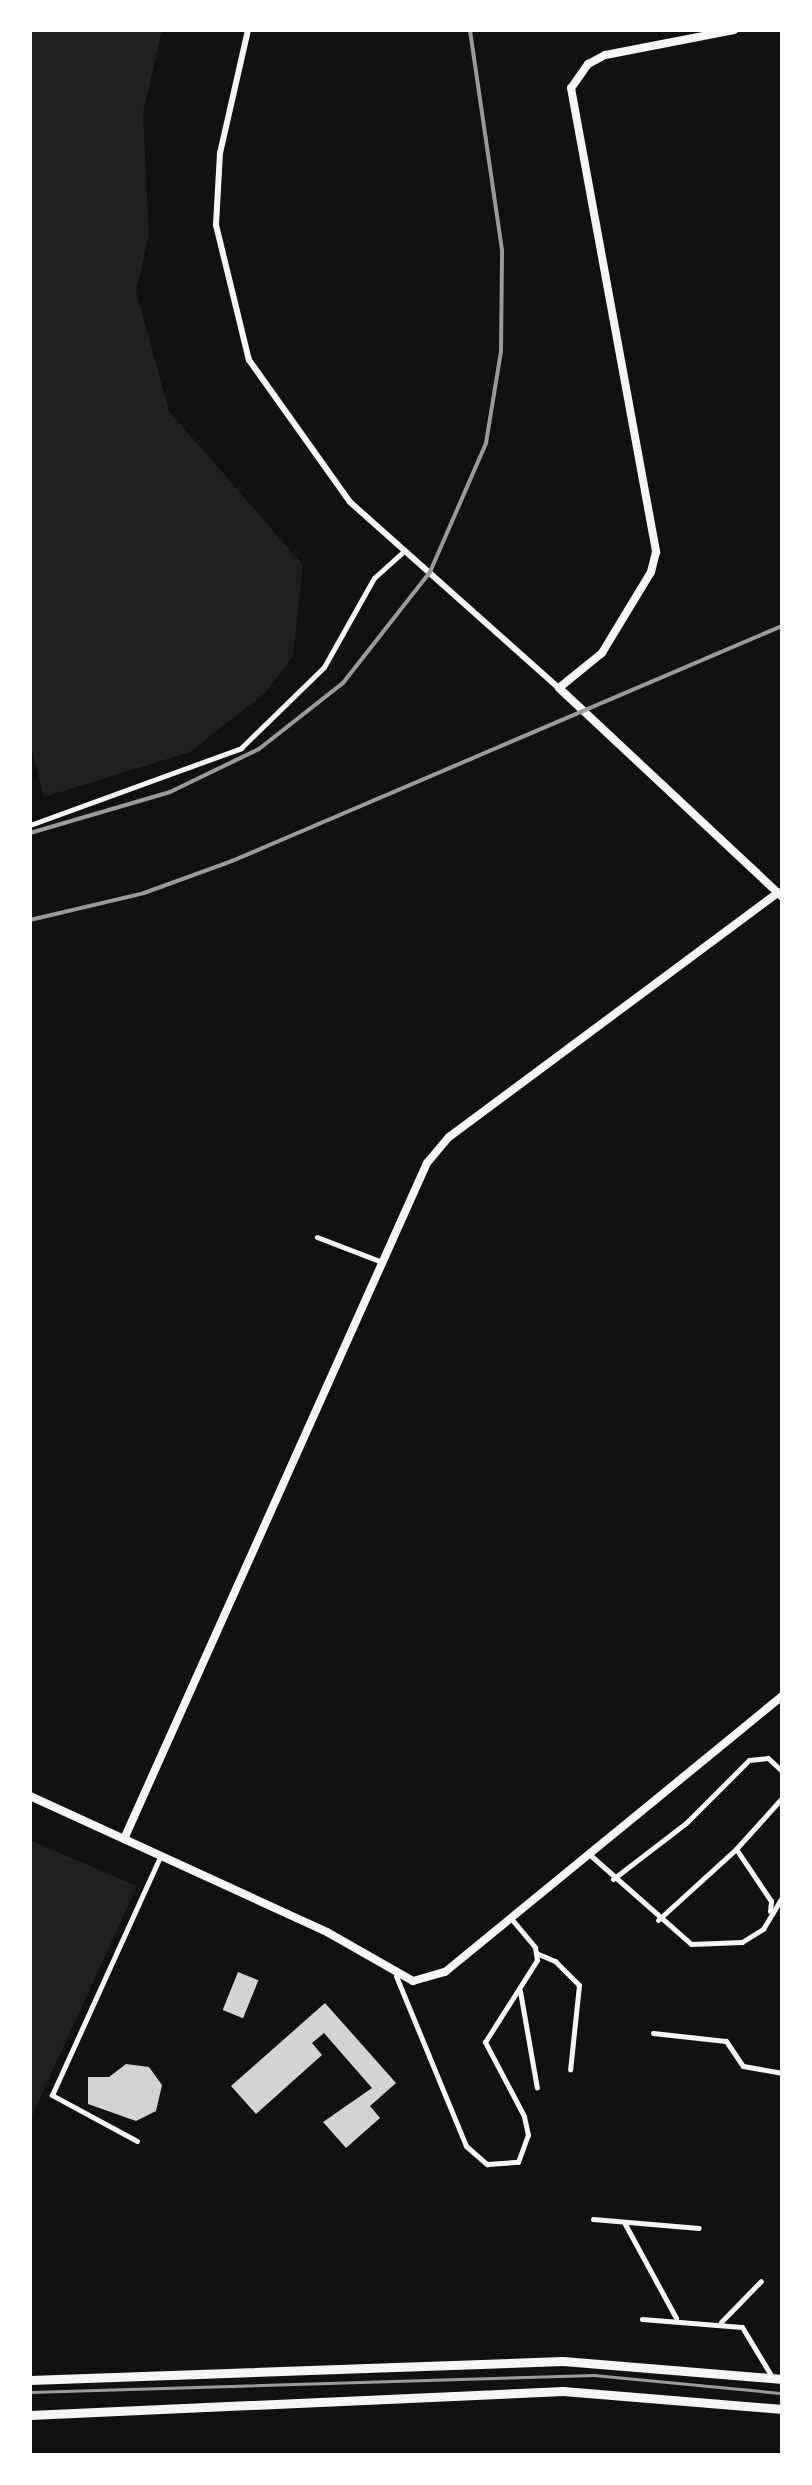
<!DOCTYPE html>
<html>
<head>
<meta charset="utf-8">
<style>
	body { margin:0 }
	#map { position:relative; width:812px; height:2485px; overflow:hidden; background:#111; font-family:Lato,sans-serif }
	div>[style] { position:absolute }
	.green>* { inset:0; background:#202020 }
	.building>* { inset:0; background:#d3d3d3; transform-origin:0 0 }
	.minor>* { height:5px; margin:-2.5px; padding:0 2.5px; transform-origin:2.5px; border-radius:2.5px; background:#f5f5f5 }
	.tertiary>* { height:6px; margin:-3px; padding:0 3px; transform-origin:3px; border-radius:3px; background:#f5f5f5 }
	.secondary>* { height:8px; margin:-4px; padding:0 4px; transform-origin:4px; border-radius:4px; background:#f5f5f5 }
	.primary>* { height:9px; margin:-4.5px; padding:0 4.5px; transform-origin:4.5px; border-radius:4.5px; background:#f5f5f5 }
	.tram>* { height:2.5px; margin:-1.25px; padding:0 1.25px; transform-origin:1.25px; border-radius:1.25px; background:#9a9a9a }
	.rail>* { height:4px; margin:-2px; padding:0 2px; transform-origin:2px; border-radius:2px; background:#9a9a9a }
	span { translate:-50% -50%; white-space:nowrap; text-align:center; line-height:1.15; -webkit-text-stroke:8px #fff; paint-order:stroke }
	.frame { position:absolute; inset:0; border:32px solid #fff; pointer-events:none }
</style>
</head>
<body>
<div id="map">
	<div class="green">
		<div style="clip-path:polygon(30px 30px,162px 30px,143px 113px,149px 235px,136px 291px,169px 411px,303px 565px,293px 656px,265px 693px,190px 752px,44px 797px,30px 743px)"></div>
		<div style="clip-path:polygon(30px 1840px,137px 1886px,30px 2120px)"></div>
	</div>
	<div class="building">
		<div style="left:238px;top:1972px;width:22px;height:41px;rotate:22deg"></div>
		<div style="clip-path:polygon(325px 2003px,396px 2083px,370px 2106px,380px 2118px,346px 2148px,323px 2122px,372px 2088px,324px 2033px,312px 2043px,322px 2055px,256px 2114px,231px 2086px)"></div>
		<div style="clip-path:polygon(126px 2064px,149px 2067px,162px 2085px,156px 2111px,136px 2121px,88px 2104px,88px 2077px,109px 2077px)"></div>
	</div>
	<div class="minor">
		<div style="left:30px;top:825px;width:225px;rotate:-20deg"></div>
		<div style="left:241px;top:748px;width:116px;rotate:-44.3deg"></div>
		<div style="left:324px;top:667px;width:102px;rotate:-60.7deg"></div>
		<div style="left:374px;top:578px;width:39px;rotate:-42deg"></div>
		<div style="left:317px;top:1237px;width:70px;rotate:21deg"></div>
		<div style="left:589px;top:1854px;width:136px;rotate:41.4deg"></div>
		<div style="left:691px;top:1944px;width:51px;rotate:-2.2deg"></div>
		<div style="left:742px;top:1942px;width:25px;rotate:-32deg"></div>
		<div style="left:763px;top:1929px;width:37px;rotate:-59deg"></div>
		<div style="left:613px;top:1879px;width:92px;rotate:-37.5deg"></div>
		<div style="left:686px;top:1823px;width:89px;rotate:-45deg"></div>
		<div style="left:749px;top:1760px;width:19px;rotate:-6deg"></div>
		<div style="left:768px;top:1758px;width:19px;rotate:43deg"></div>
		<div style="left:770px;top:1911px;width:10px;rotate:-84deg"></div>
		<div style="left:771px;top:1901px;width:63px;rotate:-123.9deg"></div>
		<div style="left:736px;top:1849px;width:69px;rotate:-48deg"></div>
		<div style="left:658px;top:1920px;width:105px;rotate:-42.3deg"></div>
		<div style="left:536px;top:1953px;width:21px;rotate:23deg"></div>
		<div style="left:555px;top:1961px;width:34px;rotate:45deg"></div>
		<div style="left:579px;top:1985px;width:85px;rotate:96deg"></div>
		<div style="left:396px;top:1976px;width:184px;rotate:67.6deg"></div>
		<div style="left:466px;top:2146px;width:28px;rotate:41deg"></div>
		<div style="left:487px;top:2164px;width:31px;rotate:-4deg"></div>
		<div style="left:518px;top:2162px;width:29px;rotate:-70deg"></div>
		<div style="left:528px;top:2135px;width:19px;rotate:-102deg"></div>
		<div style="left:524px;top:2116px;width:84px;rotate:-117.8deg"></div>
		<div style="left:485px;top:2042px;width:97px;rotate:-57.6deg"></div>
		<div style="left:537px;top:1960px;width:13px;rotate:-99deg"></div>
		<div style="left:535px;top:1947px;width:38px;rotate:-130deg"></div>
		<div style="left:520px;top:1991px;width:98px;rotate:80.1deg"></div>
		<div style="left:653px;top:2033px;width:73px;rotate:6.3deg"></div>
		<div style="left:726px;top:2041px;width:30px;rotate:56deg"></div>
		<div style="left:743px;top:2066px;width:40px;rotate:10deg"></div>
		<div style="left:137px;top:2141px;width:97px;rotate:-151.6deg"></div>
		<div style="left:52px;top:2095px;width:264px;rotate:-65.6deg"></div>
		<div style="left:593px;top:2219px;width:106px;rotate:4.9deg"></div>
		<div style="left:625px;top:2224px;width:107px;rotate:61.5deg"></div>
		<div style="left:642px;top:2319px;width:100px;rotate:4.6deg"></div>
		<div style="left:742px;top:2327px;width:56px;rotate:58.9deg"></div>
		<div style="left:721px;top:2322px;width:57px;rotate:-45.7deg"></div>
	</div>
	<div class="tertiary">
		<div style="left:248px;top:30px;width:126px;rotate:102.8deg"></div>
		<div style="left:220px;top:153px;width:72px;rotate:93.2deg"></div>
		<div style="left:216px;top:225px;width:139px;rotate:76.3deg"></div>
		<div style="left:249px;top:360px;width:174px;rotate:54.6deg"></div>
		<div style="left:350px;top:502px;width:280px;rotate:41.7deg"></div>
	</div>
	<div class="secondary">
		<div style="left:734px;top:30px;width:131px;rotate:169deg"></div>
		<div style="left:605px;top:55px;width:19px;rotate:152deg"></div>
		<div style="left:588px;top:64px;width:29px;rotate:125deg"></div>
		<div style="left:571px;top:88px;width:472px;rotate:79.6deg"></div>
		<div style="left:656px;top:552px;width:21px;rotate:104deg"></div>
		<div style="left:651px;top:572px;width:95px;rotate:121.2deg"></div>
		<div style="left:602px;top:653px;width:55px;rotate:140.9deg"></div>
		<div style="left:559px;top:688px;width:306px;rotate:43.1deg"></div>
		<div style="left:30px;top:1796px;width:327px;rotate:24.6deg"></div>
		<div style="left:327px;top:1932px;width:99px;rotate:29.7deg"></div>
		<div style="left:413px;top:1981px;width:33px;rotate:-16deg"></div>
		<div style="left:445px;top:1972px;width:436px;rotate:-39.3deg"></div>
		<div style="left:124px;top:1839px;width:741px;rotate:-65.86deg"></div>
		<div style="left:427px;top:1163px;width:34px;rotate:-50deg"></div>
		<div style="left:449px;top:1137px;width:410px;rotate:-36.6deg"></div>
	</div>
	<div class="primary">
		<div style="left:30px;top:2380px;width:533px;rotate:-2.04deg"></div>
		<div style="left:563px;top:2361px;width:220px;rotate:4.7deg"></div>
		<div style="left:30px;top:2415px;width:534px;rotate:-2.58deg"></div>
		<div style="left:563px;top:2391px;width:220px;rotate:4.7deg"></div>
	</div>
	<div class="tram">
		<div style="left:30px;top:2392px;width:564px;rotate:-1.73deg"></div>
		<div style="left:594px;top:2375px;width:189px;rotate:5.5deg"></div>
	</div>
	<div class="rail">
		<div style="left:30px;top:833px;width:146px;rotate:-16.3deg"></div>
		<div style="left:170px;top:792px;width:99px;rotate:-25.8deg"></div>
		<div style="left:259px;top:749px;width:107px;rotate:-38.2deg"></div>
		<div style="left:343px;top:683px;width:141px;rotate:-51.9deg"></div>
		<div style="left:430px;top:572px;width:141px;rotate:-66.5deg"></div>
		<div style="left:486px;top:443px;width:93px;rotate:-80.7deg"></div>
		<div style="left:501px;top:351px;width:101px;rotate:-89.4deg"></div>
		<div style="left:502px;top:250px;width:222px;rotate:-98.3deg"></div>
		<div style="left:30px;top:920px;width:117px;rotate:-13.3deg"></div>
		<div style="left:144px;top:893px;width:94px;rotate:-20deg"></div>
		<div style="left:232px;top:861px;width:598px;rotate:-23.14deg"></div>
	</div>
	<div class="frame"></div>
</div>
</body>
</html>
